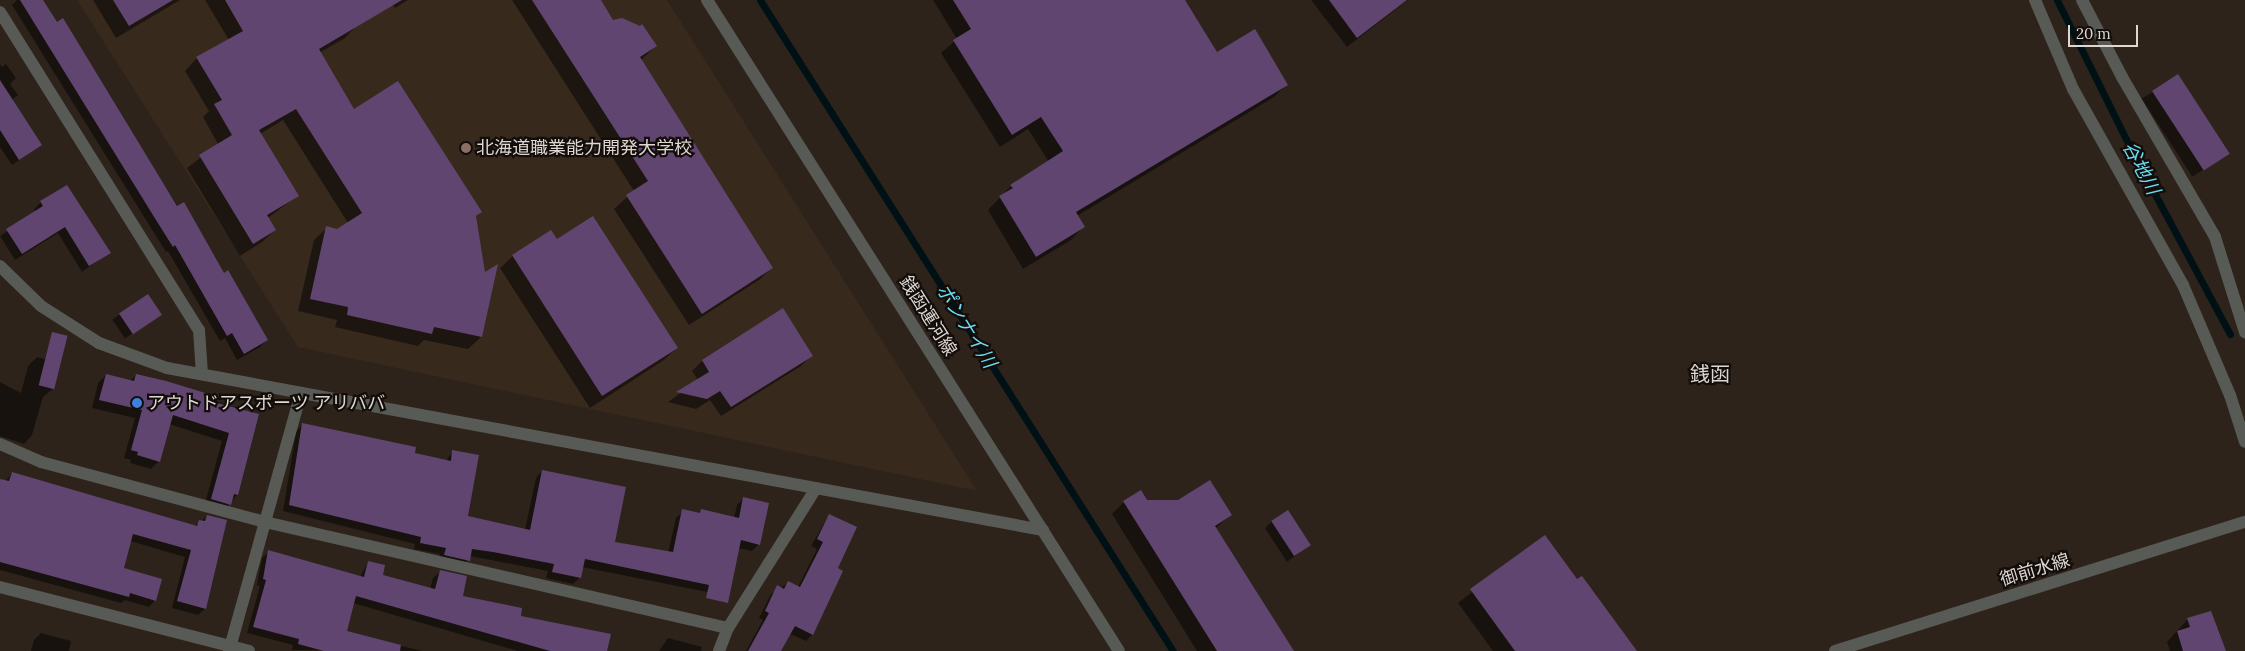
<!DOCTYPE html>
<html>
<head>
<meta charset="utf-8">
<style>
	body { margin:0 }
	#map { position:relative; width:2245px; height:651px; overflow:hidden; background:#2d231b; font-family:Lora,"Noto Sans JP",serif }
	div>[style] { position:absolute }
	.built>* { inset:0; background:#38291d }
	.shadow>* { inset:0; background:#0007; transform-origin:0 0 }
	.stream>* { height:7px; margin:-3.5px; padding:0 3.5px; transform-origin:3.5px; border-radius:3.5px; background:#001116 }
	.building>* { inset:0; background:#614571; transform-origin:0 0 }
	.minor>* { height:12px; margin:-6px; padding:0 6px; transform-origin:6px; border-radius:6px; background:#575a55 }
	.dots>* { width:14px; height:14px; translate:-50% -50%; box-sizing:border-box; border:2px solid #120d0a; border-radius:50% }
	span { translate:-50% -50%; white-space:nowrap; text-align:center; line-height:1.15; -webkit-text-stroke:4.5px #120d0a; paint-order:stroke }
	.poi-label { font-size:18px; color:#ddd6d1 }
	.left { translate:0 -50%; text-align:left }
	.street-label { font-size:18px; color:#ddd6d1 }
	.water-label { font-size:19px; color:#6bdcf2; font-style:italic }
	.quarter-label { font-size:20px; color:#ddd6d1 }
	.scale { position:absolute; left:2068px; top:25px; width:70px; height:22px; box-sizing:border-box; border:2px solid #ddd6d1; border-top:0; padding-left:6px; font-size:15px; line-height:18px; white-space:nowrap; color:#ddd6d1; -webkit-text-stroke:4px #120d0a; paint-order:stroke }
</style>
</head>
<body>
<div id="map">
	<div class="built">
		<div style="clip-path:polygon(77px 0,667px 0,977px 491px,298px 347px)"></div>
	</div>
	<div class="shadow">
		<div style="clip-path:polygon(17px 0,42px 0,266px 340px,260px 347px,237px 360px,225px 338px,220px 341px,168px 251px,166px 252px,12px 5px)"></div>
		<div style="clip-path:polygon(93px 0,180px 0,116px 38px)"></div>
		<div style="clip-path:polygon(205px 0,342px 0,357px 25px,345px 38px,319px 53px,354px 110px,481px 212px,475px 218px,484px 274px,496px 266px,481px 337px,468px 349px,424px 340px,418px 346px,335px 327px,337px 320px,298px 311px,314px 240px,327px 228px,338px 230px,348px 223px,283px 120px,260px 134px,297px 196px,268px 218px,275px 230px,262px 242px,240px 256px,187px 168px,218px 144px,203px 117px,209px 111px,185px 71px,197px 58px,229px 40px)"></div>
		<div style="clip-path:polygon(390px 0,408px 0,395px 8px)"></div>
		<div style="clip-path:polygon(512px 0,600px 0,612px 21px,656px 46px,641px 60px,772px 268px,759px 280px,689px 325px,614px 209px,634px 191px)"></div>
		<div style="clip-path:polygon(933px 0,1183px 0,1217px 54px,1286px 85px,1274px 97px,1077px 216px,1083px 227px,1071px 240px,1023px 269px,988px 210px,1011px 186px,1049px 162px,1028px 129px,1000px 147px,941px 53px,957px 39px)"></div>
		<div style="clip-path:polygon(1311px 0,1408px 0,1347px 47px)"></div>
		<div style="clip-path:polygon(0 64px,2px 67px,6px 64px,16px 78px,10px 84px,18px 95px,0 109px)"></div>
		<div style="left:2177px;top:76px;width:93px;height:42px;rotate:57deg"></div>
		<div style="clip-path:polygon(22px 116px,40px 145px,12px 165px,0 147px,0 131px)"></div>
		<div style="clip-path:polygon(41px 202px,109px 252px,82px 272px,58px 233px,15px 260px,0 236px,36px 212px,34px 209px)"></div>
		<div style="clip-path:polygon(551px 231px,557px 241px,677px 348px,664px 360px,590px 408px,500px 268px,513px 256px)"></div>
		<div style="left:147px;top:296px;width:23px;height:42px;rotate:56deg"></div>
		<div style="clip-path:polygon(782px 310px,811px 356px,801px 366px,721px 416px,710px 400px,696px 409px,668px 402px,698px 380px,692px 371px,702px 361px)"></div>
		<div style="clip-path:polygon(37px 357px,60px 363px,53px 389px,43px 397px,32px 435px,24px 444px,0 436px,0 382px,21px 393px,28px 366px)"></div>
		<div style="clip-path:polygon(106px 375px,130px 381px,136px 375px,258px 415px,237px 495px,222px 512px,204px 507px,222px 441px,169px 424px,159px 461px,151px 469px,130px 463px,131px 460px,124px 458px,135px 418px,92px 408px,98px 383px)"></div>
		<div style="clip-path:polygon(302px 425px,446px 461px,453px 451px,467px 517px,525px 530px,536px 478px,542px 471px,614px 543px,668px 553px,676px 518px,683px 511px,698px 514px,702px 511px,734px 518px,737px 505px,744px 498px,759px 544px,752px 551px,738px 548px,712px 593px,582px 567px,580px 577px,573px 584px,546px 578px,548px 571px,470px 556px,462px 567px,438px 561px,440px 554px,414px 549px,415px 544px,283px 511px,296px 432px)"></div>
		<div style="clip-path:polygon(12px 473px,194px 527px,207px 516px,226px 521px,205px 609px,198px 615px,172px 608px,185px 557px,130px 541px,122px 569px,155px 600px,149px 607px,125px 600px,121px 603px,0 570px,0 480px,5px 482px)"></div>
		<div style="clip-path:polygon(1124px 502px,1147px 502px,1230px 515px,1215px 529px,1292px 651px,1197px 651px,1112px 514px)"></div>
		<div style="clip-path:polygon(829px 515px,836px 569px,841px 571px,812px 635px,806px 641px,790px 634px,781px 651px,746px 651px,763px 620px,759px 618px,771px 594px,788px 583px,798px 587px,817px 549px,811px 546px)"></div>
		<div style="clip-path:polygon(1272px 521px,1309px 545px,1287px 562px,1265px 528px)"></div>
		<div style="clip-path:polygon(1544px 537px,1577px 581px,1635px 651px,1493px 651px,1458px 603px)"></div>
		<div style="clip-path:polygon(269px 552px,360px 577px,368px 562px,381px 576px,430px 589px,433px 578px,440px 572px,461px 597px,605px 651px,518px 651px,353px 603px,346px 632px,422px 651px,292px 650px,293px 645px,247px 633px,260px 586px,257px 585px,262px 558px)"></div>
		<div style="clip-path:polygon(2188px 619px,2223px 651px,2170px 651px,2167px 642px)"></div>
		<div style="clip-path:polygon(41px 633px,71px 641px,69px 651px,31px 651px,34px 640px)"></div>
		<div style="clip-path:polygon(668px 638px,702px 647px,701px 651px,659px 651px)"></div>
	</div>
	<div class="stream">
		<div style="left:760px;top:0;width:771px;rotate:57.61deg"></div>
		<div style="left:2057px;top:0;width:175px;rotate:63.6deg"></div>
		<div style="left:2135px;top:157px;width:201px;rotate:61.8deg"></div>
	</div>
	<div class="building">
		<div style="clip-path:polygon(20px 0,43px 0,57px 22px,63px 18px,177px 206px,184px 202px,224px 273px,228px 270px,268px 340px,244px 354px,232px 333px,227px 336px,175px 245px,173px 247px,156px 220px)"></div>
		<div style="clip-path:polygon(113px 0,173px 0,129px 26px)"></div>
		<div style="clip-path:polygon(225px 0,402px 0,319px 49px,354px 109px,398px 81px,482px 212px,476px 216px,485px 272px,498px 264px,482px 337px,434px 327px,432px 334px,347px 315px,348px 307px,310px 299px,326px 226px,337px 229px,362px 213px,296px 109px,259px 130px,299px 196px,267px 215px,276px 230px,253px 244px,199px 155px,232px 135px,214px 104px,222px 100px,196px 57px,243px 31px)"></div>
		<div style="clip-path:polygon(532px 0,601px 0,613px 20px,622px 18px,640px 26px,642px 24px,657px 46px,640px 57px,773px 268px,702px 314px,626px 195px,648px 181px)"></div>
		<div style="clip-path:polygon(953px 0,1185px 0,1217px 52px,1255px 29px,1288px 85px,1076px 212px,1085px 227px,1036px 257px,999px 196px,1013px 188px,1010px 185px,1063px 151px,1041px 117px,1012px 135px,953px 40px,971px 29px)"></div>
		<div style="clip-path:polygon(1329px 0,1407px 0,1357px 38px)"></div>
		<div style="left:2178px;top:74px;width:95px;height:31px;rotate:57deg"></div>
		<div style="clip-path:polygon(0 80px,42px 145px,19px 160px,0 130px)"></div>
		<div style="clip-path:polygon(67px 185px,111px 253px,89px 266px,65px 227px,22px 254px,6px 229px,43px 206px,40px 201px)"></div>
		<div style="clip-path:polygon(593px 216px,678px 348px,602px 396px,512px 255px,551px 230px,557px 239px)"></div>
		<div style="left:148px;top:294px;width:25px;height:35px;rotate:56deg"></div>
		<div style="clip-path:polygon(783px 308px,813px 356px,731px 407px,720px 391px,707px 399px,676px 392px,709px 372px,702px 360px)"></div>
		<div style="left:52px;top:332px;width:16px;height:55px;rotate:14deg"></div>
		<div style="clip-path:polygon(106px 374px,134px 381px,136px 374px,166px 381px,212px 395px,210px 401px,259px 414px,238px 495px,234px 494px,231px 505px,211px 499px,229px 433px,173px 415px,160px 462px,137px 455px,138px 452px,131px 450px,142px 410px,99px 400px)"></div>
		<div style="clip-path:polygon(302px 423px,416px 447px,415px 453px,451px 461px,452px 450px,479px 455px,468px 516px,530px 530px,542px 470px,626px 487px,615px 542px,673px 552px,682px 509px,700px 513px,701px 509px,739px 518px,743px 497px,769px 503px,760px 545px,741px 540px,728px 603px,706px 598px,709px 585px,585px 559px,581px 578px,552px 572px,554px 564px,493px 552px,472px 549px,470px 561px,444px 555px,446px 548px,420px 543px,421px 537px,289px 505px)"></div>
		<div style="clip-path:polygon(12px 472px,197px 526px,199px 520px,205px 521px,207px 515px,227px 520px,206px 609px,177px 601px,191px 550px,133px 534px,124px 568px,162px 579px,156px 601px,130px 593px,129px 597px,0 562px,0 479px,9px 481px)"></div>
		<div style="clip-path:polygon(1210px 480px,1232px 515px,1215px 526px,1294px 651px,1217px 651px,1123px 501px,1141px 490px,1147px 500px,1178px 500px)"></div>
		<div style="left:1288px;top:510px;width:42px;height:20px;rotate:57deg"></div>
		<div style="clip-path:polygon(829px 514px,857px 527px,838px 568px,843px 571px,813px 635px,795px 626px,781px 651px,748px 651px,769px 613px,765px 611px,777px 585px,784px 589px,788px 581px,800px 587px,823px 542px,817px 539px)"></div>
		<div style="clip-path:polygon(1545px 535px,1577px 579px,1582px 576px,1637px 651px,1515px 651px,1470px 589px)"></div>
		<div style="clip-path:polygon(268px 550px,364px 577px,368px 561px,385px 565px,383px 575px,435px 589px,440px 570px,467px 576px,463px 596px,522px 608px,521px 616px,611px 634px,607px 651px,550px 651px,356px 596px,347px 631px,401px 645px,400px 651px,324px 651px,298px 644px,299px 639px,253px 627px,266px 580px,263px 579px)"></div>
		<div style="clip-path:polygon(2211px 611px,2226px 651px,2183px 651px,2177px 631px,2190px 627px,2187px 618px)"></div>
	</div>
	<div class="minor">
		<div style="left:707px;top:0;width:770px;rotate:57.67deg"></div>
		<div style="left:2035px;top:0;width:97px;rotate:66.9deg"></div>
		<div style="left:2073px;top:89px;width:225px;rotate:60.7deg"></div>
		<div style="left:2183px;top:285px;width:120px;rotate:66.9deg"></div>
		<div style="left:2230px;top:395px;width:49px;rotate:72.3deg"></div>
		<div style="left:2082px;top:0;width:87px;rotate:62.5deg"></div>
		<div style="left:2122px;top:77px;width:185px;rotate:59.8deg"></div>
		<div style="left:2215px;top:237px;width:100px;rotate:72.5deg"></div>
		<div style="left:0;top:12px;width:375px;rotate:58deg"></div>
		<div style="left:199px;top:330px;width:44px;rotate:86.1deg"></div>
		<div style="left:0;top:266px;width:57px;rotate:44.3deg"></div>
		<div style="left:41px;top:306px;width:69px;rotate:32.5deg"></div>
		<div style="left:99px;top:343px;width:72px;rotate:20.2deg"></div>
		<div style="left:167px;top:368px;width:891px;rotate:10.48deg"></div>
		<div style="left:0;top:444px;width:45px;rotate:23.7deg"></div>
		<div style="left:41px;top:462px;width:232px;rotate:15deg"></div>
		<div style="left:265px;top:522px;width:475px;rotate:12.9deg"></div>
		<div style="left:0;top:587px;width:257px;rotate:14.4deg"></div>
		<div style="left:229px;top:651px;width:268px;rotate:-74.4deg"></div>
		<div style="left:719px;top:651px;width:25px;rotate:-69deg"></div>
		<div style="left:728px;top:628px;width:165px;rotate:-57.8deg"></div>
		<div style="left:1835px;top:651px;width:430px;rotate:-17.5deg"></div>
	</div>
	<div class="dots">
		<div style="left:466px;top:148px;background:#8d6e63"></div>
		<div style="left:137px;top:403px;background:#3f7fe0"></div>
	</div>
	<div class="poi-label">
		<span class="left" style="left:476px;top:148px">北海道職業能力開発大学校</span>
		<span class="left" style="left:147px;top:403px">アウトドアスポーツ アリババ</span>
	</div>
	<div class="street-label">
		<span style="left:928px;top:316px;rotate:58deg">銭函運河線</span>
		<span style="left:2035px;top:570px;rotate:-17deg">御前水線</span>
	</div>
	<div class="water-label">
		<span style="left:2141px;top:168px;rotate:62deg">谷地川</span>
		<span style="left:966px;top:326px;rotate:58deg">ポンナイ川</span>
	</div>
	<div class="quarter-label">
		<span style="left:1710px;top:373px">銭函</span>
	</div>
	<div class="scale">20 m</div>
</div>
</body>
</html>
